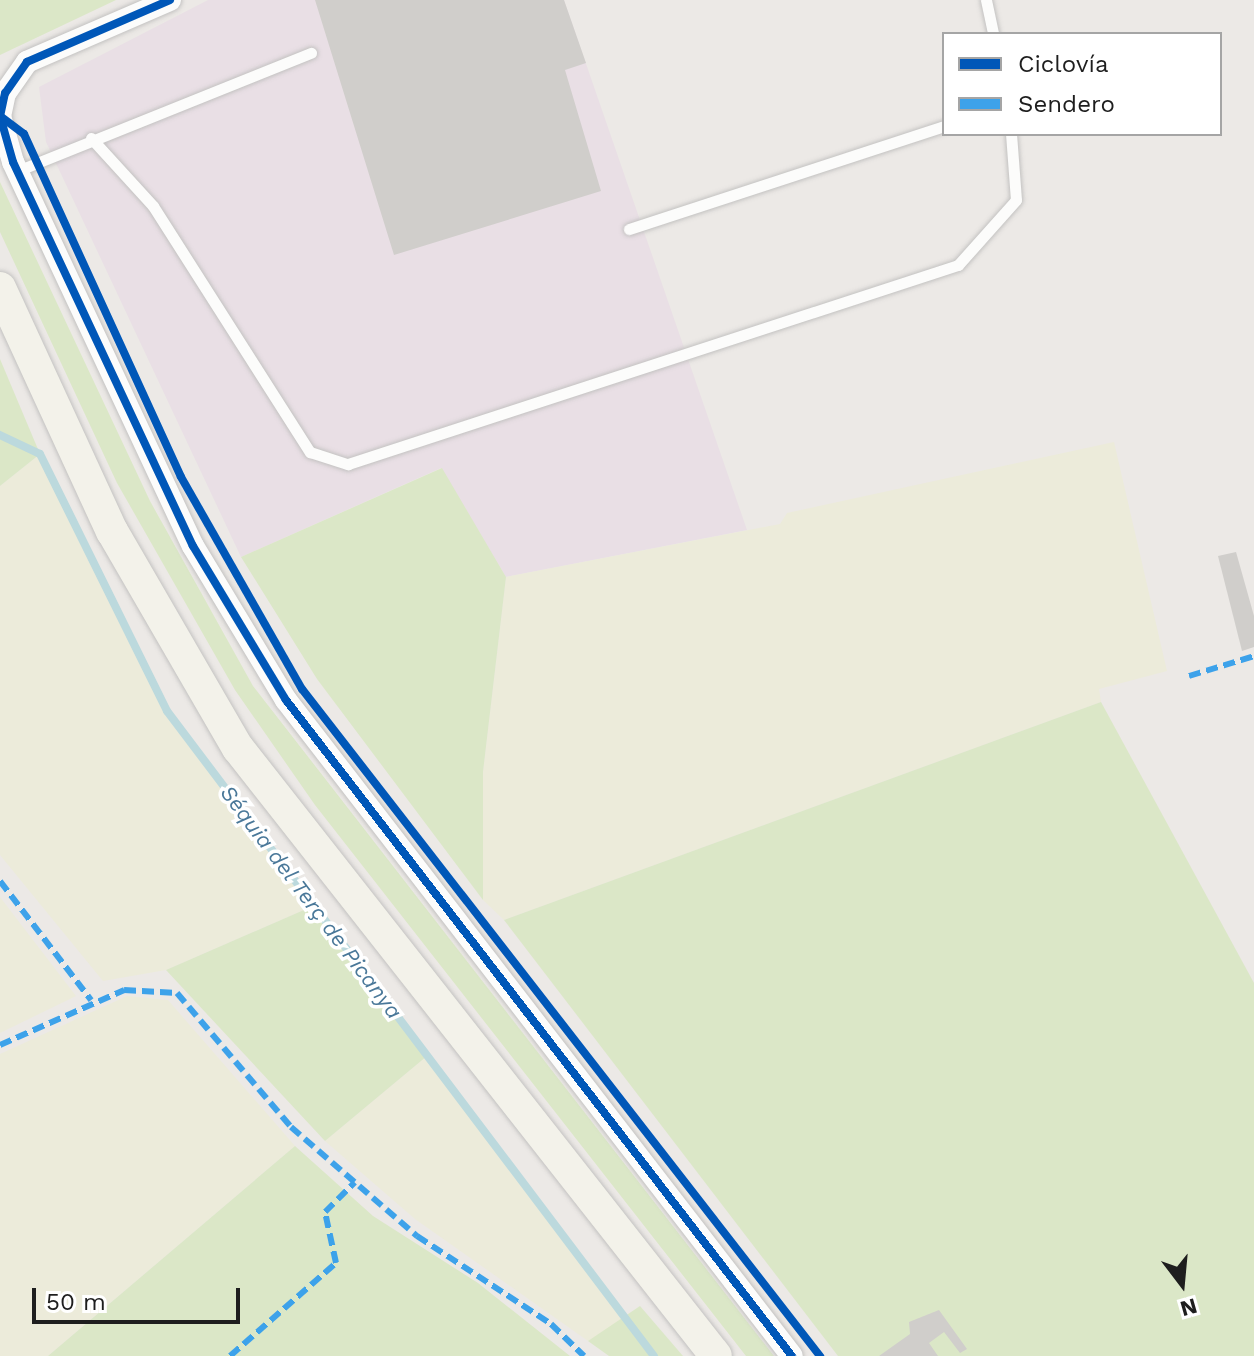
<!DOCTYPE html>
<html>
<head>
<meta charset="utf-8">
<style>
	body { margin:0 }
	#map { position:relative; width:1254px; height:1356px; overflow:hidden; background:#ece9e6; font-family:"Work Sans",sans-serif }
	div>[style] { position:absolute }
	.industrial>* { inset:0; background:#e9dfe5 }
	.farmland>* { inset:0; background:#ecebda }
	.grass>* { inset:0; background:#dbe7c7 }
	.stream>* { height:8px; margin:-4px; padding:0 4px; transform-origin:4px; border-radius:4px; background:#bcd9dd }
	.building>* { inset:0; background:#d0cecb }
	.roads { filter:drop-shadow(0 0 2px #c3c2c1) drop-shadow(0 0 2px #c3c2c1) }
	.service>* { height:11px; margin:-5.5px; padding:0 5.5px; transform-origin:5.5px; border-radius:5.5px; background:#fcfcfb }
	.minor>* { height:22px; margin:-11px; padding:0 11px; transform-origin:11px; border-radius:11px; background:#fcfcfb }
	.secondary>* { height:32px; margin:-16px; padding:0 16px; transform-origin:16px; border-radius:16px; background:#f3f2ea }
	.quiet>* { height:6px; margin-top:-3px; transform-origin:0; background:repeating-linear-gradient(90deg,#3da2ea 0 12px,transparent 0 18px) }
	.cycleway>* { height:8px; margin:-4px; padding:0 4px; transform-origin:4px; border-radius:4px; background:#0057b8 }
	span { translate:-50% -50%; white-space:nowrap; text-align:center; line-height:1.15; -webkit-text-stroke:7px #fff; paint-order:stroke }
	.water-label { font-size:22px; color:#4a7899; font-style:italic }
	.legend { position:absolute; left:942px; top:32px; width:280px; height:104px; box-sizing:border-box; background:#fff; border:2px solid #a5a5a5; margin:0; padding:10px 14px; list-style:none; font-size:24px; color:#1e1e1e }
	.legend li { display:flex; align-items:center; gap:16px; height:40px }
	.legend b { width:40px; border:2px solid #a5a5a5 }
	.north { position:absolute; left:1142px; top:1244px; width:80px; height:80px; -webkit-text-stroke:6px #fff; paint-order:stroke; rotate:164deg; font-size:22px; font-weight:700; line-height:32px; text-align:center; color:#1e1e1e }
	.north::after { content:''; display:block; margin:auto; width:28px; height:36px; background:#1e1e1e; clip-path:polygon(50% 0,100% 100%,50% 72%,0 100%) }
	.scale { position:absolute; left:32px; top:1288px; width:208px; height:36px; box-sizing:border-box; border:4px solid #1e1e1e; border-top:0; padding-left:10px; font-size:24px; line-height:28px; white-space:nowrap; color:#1e1e1e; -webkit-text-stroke:6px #fff; paint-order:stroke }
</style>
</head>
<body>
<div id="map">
	<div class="industrial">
		<div style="clip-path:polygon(208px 0,564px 0,747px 530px,506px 577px,441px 468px,241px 557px,46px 142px,39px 87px)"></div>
	</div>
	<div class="farmland">
		<div style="clip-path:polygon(1114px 442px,1167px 671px,1099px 689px,1101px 702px,504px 920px,483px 900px,483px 772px,506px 577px,780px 524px,787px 513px)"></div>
		<div style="clip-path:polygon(40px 454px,167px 711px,313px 906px,166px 970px,103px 981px,0 855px,0 486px)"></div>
		<div style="clip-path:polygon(0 897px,76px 996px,0 1033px)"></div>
		<div style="clip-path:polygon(127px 996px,168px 1000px,295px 1146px,48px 1356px,0 1356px,0 1054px)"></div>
		<div style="clip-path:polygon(427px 1056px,626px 1319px,588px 1341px,415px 1219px,325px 1141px)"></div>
	</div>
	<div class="grass">
		<div style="clip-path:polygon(0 0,116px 0,0 55px)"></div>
		<div style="clip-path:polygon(0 182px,150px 501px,253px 686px,774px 1356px,746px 1356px,315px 805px,235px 690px,117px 483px,0 232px)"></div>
		<div style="clip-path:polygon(0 359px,40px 454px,0 486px)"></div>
		<div style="clip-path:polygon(442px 468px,506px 577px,483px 772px,483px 900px,317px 679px,241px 557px)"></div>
		<div style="clip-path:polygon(1101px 702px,1254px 983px,1254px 1356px,838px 1356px,504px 920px)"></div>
		<div style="clip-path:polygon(313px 906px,427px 1056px,325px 1141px,166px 970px)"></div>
		<div style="clip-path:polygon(295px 1146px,373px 1216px,478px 1283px,570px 1356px,48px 1356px)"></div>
		<div style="clip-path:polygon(640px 1306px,683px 1356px,609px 1356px,588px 1341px)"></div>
	</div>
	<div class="stream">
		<div style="left:0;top:435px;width:44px;rotate:25.4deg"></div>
		<div style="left:40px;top:454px;width:287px;rotate:63.7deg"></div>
		<div style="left:167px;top:711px;width:808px;rotate:52.95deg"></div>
	</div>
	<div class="building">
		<div style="clip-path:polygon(315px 0,564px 0,586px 63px,565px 70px,601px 191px,394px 255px)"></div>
		<div style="clip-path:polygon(1236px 552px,1254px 616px,1254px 647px,1242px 651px,1218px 556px)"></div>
		<div style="clip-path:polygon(939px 1310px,967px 1349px,960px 1353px,944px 1332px,929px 1343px,938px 1356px,879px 1356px,910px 1334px,909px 1322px)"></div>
	</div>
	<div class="roads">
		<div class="service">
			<div style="left:986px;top:0;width:35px;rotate:78deg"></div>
			<div style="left:91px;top:138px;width:92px;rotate:47.6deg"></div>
			<div style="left:153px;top:206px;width:292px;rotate:57.5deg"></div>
			<div style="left:310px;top:452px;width:40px;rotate:18deg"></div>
			<div style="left:348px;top:464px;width:642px;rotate:-18.07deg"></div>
			<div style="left:958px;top:265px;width:87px;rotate:-48.3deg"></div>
			<div style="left:1016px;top:200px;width:66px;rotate:-94.3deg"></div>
			<div style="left:17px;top:171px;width:317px;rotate:-21.9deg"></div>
			<div style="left:629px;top:229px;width:331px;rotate:-18.1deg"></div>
		</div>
		<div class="minor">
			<div style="left:170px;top:0;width:156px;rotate:156.6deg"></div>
			<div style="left:27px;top:62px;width:38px;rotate:125deg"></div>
			<div style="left:5px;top:93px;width:24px;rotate:102deg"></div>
			<div style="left:0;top:116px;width:48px;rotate:74.2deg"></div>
			<div style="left:13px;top:162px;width:424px;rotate:64.9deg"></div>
			<div style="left:193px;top:546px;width:180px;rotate:58.9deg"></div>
			<div style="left:286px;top:700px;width:828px;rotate:52.36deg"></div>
		</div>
		<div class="secondary">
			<div style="left:0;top:288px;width:268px;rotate:65.3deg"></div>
			<div style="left:112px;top:531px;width:251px;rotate:59.9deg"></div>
			<div style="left:238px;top:748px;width:773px;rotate:51.83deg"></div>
		</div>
	</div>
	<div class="quiet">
		<div style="left:1189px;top:676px;width:68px;rotate:-17.1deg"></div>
		<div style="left:0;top:881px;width:150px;rotate:52.6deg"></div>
		<div style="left:0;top:1045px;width:136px;rotate:-23.9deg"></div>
		<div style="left:124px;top:990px;width:53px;rotate:3.2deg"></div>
		<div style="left:177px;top:993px;width:176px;rotate:49.6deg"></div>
		<div style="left:291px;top:1127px;width:167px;rotate:40.9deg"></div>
		<div style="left:417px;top:1236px;width:160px;rotate:33.3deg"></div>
		<div style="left:551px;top:1324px;width:46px;rotate:44.1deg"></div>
		<div style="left:230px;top:1356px;width:141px;rotate:-41.3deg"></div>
		<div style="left:336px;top:1263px;width:52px;rotate:-102.2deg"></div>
		<div style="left:325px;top:1212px;width:42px;rotate:-45deg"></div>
	</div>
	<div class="cycleway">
		<div style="left:170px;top:0;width:156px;rotate:156.6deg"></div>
		<div style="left:27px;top:62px;width:38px;rotate:125deg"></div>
		<div style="left:5px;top:93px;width:24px;rotate:102deg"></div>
		<div style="left:0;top:116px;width:48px;rotate:74.2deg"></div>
		<div style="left:13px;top:162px;width:424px;rotate:64.9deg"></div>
		<div style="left:193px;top:546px;width:180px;rotate:58.9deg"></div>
		<div style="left:286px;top:700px;width:828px;rotate:52.36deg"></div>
		<div style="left:0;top:116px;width:30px;rotate:37deg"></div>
		<div style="left:24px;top:134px;width:377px;rotate:65.4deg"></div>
		<div style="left:181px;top:477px;width:244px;rotate:60.3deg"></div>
		<div style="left:302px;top:689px;width:845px;rotate:52.17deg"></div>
	</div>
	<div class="water-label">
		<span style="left:311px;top:902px;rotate:53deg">Séquia del Terç de Picanya</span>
	</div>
	<ul class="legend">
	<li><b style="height:10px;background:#0057b8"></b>Ciclovía</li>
	<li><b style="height:10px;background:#3da2ea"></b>Sendero</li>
	</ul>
	<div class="north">N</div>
	<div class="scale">50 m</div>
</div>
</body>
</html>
